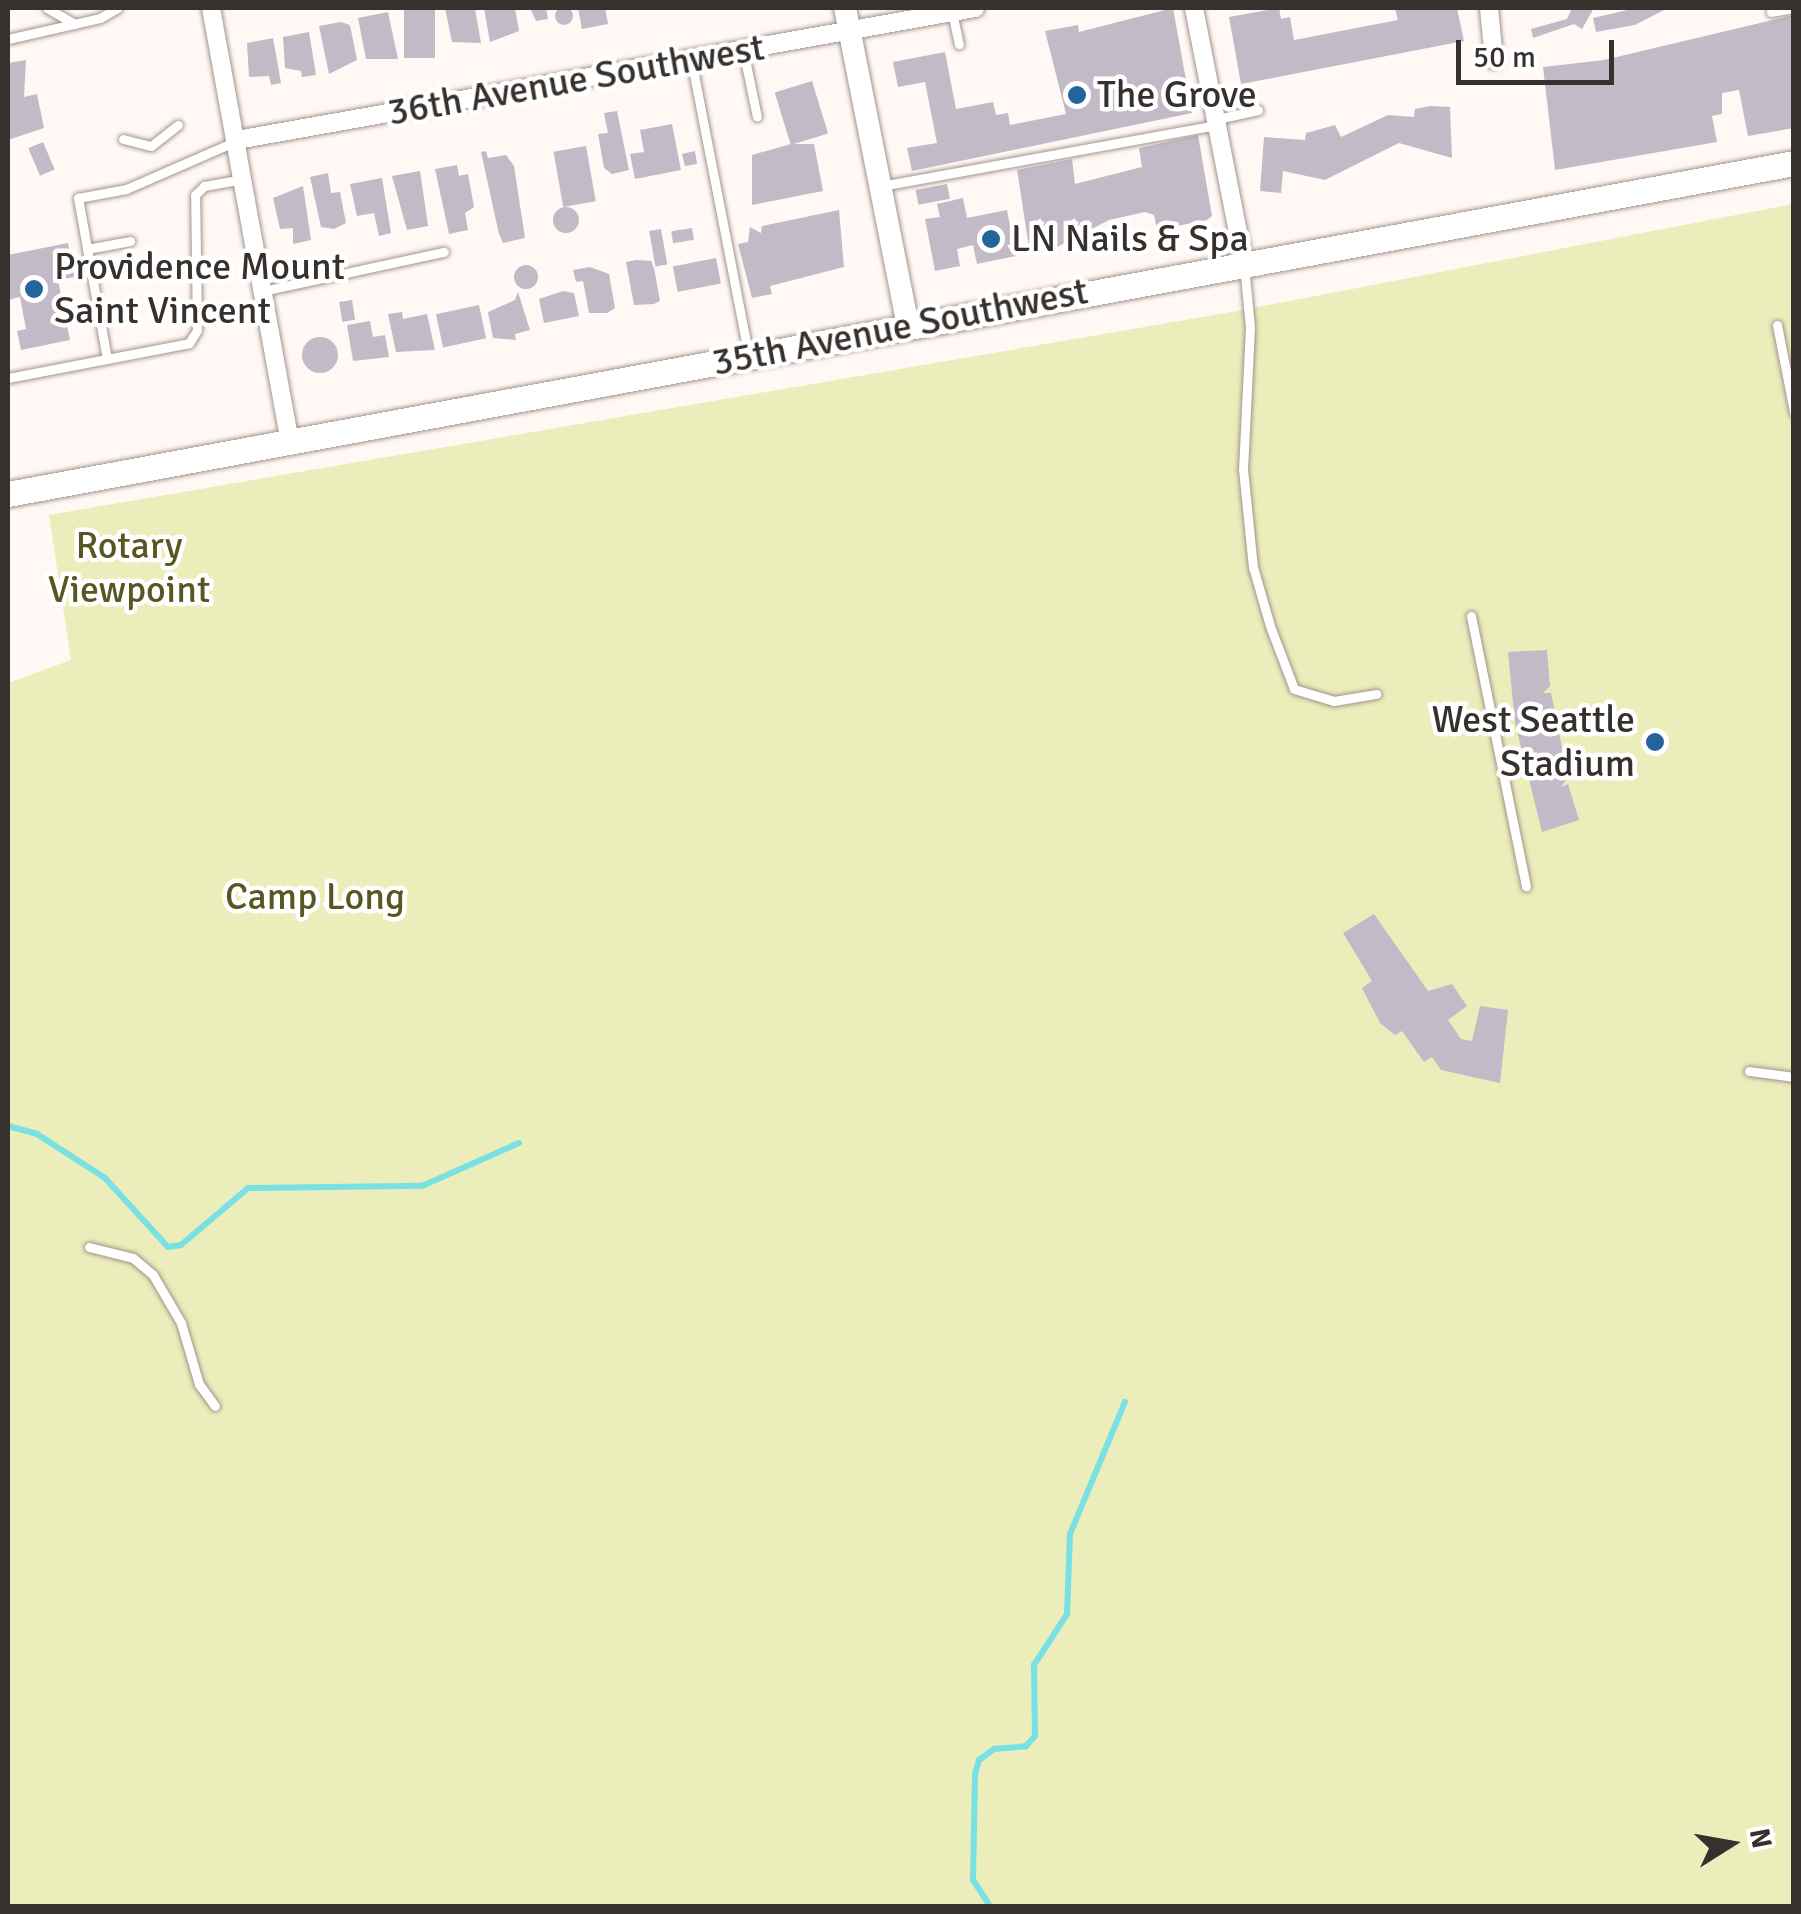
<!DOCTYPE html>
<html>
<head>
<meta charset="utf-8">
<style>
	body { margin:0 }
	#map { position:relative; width:1801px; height:1914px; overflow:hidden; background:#fff8f5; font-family:Signika,sans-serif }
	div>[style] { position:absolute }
	.green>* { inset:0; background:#ebedbb }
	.stream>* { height:6px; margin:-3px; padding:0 3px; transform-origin:3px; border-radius:3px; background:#79e0e3 }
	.building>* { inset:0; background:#c2bac7; transform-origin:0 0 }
	.round { border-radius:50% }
	.roads { filter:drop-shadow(0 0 2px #a2948c) drop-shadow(0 0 2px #a2948c) }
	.service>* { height:9px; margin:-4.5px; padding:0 4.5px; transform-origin:4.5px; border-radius:4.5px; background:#fff }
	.minor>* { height:18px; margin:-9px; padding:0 9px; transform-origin:9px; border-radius:9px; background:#fff }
	.tertiary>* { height:22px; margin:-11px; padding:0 11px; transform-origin:11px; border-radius:11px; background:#fff }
	.secondary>* { height:25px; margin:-12.5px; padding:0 12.5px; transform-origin:12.5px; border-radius:12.5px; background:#fff }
	.dots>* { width:28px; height:28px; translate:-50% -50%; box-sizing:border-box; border:5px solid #fff; border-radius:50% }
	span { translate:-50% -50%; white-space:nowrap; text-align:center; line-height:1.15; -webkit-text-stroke:9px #fff; paint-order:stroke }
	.street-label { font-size:38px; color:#37312d }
	.poi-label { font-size:38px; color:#37312d }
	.left { translate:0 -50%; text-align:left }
	.right { translate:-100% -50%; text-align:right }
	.park-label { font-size:38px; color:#575821 }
	.frame { position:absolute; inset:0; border:10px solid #37312d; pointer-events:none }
	.north { position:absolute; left:1681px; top:1794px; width:100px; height:100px; -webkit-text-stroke:8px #fff; paint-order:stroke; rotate:79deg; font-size:28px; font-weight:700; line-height:40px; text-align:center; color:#37312d }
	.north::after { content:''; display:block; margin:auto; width:35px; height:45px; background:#37312d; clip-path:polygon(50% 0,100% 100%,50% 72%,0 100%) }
	.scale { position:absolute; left:1456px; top:40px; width:158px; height:45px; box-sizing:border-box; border:5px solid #37312d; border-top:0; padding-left:12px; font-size:30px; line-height:35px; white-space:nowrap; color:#37312d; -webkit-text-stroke:8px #fff; paint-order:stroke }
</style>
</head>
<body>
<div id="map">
	<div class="green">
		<div style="clip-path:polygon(1793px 204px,1793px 1906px,8px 1906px,8px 683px,71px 660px,49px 515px,1232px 312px)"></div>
	</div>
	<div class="stream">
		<div style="left:8px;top:1126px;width:30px;rotate:15deg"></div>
		<div style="left:37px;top:1134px;width:81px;rotate:32.9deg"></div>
		<div style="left:105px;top:1178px;width:93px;rotate:47.6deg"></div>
		<div style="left:168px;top:1247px;width:13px;rotate:-9deg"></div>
		<div style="left:181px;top:1245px;width:88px;rotate:-40.4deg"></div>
		<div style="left:248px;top:1188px;width:174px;rotate:-0.7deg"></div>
		<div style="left:422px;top:1186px;width:106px;rotate:-23.9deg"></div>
		<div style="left:990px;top:1906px;width:31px;rotate:-123deg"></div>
		<div style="left:973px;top:1880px;width:106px;rotate:-88.9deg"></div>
		<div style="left:975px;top:1774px;width:15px;rotate:-74deg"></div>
		<div style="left:979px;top:1760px;width:19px;rotate:-36deg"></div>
		<div style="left:994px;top:1749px;width:32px;rotate:-5deg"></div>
		<div style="left:1026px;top:1746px;width:13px;rotate:-48deg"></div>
		<div style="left:1035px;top:1736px;width:71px;rotate:-90.8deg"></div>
		<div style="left:1034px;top:1665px;width:61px;rotate:-57.1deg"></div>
		<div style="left:1067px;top:1614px;width:80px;rotate:-87.9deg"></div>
		<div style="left:1070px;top:1534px;width:143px;rotate:-67.4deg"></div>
	</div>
	<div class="building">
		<div class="round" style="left:555px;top:7px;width:18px;height:18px"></div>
		<div style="left:404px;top:8px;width:31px;height:50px"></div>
		<div style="clip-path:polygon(445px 8px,475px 9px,481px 43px,452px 42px)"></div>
		<div style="clip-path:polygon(484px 8px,515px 8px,519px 31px,490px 42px)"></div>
		<div style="clip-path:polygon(530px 8px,546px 8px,548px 19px,536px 21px)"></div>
		<div style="clip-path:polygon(578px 8px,605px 8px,608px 24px,582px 29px)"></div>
		<div style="clip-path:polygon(1173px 8px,1192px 113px,912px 171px,907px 148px,937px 143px,925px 82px,898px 87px,893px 62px,945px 52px,956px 109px,993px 102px,996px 115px,1008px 113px,1010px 125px,1066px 114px,1045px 31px,1078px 25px,1079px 32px)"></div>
		<div style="clip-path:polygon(1279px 8px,1281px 19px,1290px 17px,1294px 40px,1398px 20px,1395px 8px,1457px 8px,1464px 41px,1241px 84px,1229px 17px)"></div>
		<div style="clip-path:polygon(1572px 8px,1594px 8px,1582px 29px,1574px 24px,1533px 38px,1531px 29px,1567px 19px)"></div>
		<div style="clip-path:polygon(1636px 8px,1668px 8px,1635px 25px,1596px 32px,1593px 18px)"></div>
		<div style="clip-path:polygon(388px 12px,398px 59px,366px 59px,358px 18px)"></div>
		<div style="clip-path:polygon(1794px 15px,1794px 128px,1748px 136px,1739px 90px,1722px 93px,1722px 114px,1712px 116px,1717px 142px,1555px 170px,1543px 67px,1604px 60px)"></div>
		<div style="clip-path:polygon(341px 22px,350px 25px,357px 60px,329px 74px,319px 26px)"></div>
		<div style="clip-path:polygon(309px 32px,316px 75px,302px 77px,301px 71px,285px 68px,283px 37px)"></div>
		<div style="clip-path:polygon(273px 38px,281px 83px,271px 85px,269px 76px,249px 77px,247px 43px)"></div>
		<div style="clip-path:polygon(26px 60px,24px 97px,37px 94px,44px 128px,8px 140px,8px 63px)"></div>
		<div style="left:812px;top:81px;width:55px;height:39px;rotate:73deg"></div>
		<div style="clip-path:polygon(1430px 106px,1450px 107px,1452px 158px,1399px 143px,1325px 180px,1283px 171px,1281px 193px,1260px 191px,1264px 137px,1305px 140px,1306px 133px,1335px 125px,1341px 137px,1388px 115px,1414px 117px,1415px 109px)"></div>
		<div style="clip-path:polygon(617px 111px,629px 170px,612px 174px,604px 168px,598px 134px,608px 133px,604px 113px)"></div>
		<div style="clip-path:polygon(672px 124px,681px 170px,635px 179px,630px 154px,644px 152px,640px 130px)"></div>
		<div style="clip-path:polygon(1198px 135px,1212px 216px,1207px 220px,1157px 230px,1154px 215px,1145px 212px,1109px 220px,1055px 248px,1029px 247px,1017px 170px,1072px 159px,1075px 184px,1142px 167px,1139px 148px)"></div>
		<div style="left:43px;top:142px;width:30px;height:16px;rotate:67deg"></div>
		<div style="clip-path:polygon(791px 144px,814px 144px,823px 191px,752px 205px,752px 155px)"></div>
		<div style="left:586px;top:146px;width:56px;height:33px;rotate:80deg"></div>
		<div style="clip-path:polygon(486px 151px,488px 158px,506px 155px,514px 166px,525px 238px,503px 243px,499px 234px,481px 152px)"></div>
		<div style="clip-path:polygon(695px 151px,697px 164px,685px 166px,682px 154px)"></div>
		<div style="clip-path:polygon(457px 165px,459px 176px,468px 174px,474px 207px,465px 213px,468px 230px,449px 234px,435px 169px)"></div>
		<div style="clip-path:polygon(420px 171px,428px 226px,407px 230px,392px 176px)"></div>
		<div style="clip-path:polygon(328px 173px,331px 193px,340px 192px,346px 223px,334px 229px,321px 227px,310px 177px)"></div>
		<div style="clip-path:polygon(382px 178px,391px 233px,379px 236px,374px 213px,357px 216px,350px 184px)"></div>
		<div style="left:947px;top:184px;width:15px;height:32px;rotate:79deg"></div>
		<div style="clip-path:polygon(303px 186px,311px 240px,293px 244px,293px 228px,280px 229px,273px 198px)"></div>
		<div style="clip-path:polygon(963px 198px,967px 218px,1007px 210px,1016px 256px,977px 264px,973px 245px,957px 249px,960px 266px,935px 271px,925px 219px,940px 217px,937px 204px)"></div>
		<div class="round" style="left:553px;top:207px;width:26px;height:26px"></div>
		<div style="clip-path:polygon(839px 210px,844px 267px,770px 286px,772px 294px,752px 298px,738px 244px,748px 242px,750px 227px,761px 233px,762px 226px)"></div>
		<div style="left:692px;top:228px;width:12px;height:21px;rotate:81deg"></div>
		<div style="left:661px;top:229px;width:36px;height:12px;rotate:80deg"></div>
		<div style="clip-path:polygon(68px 243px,75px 277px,58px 280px,70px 340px,21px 350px,17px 331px,26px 329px,20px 297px,8px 300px,8px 255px)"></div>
		<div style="left:716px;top:258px;width:26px;height:44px;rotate:79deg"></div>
		<div style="clip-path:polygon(636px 260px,651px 261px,654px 268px,660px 301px,654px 304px,634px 305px,626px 262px)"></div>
		<div class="round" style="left:514px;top:265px;width:24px;height:24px"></div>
		<div style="clip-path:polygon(590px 267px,609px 274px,615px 308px,607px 313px,589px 313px,583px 281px,576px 282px,573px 270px)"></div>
		<div style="clip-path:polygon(563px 291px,574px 293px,579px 316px,544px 323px,539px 299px)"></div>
		<div style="clip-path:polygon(518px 292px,530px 330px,515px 334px,516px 340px,493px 338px,488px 312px,515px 300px)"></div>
		<div style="left:352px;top:300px;width:20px;height:13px;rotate:81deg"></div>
		<div style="left:479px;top:305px;width:34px;height:44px;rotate:78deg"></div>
		<div style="clip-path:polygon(402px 312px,403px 319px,427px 314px,435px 350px,396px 352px,388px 314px)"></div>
		<div style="clip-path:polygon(370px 321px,373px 337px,385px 335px,389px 357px,353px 361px,347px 325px)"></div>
		<div class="round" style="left:302px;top:337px;width:36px;height:36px"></div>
		<div style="clip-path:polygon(1547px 650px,1550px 686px,1543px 693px,1551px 693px,1568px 777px,1561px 787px,1568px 784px,1579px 820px,1542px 832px,1515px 723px,1508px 652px)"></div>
		<div style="clip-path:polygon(1374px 914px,1428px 991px,1452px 984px,1467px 1006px,1448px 1020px,1461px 1039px,1472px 1041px,1480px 1006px,1508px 1010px,1500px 1083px,1441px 1070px,1432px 1057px,1424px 1062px,1402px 1031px,1395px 1035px,1380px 1023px,1362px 988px,1372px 981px,1343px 933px)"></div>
	</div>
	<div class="roads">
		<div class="service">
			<div style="left:47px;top:8px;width:32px;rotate:30deg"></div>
			<div style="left:952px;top:12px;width:33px;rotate:78deg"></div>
			<div style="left:1771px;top:12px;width:23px;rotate:-10deg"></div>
			<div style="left:8px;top:39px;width:94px;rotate:-12.9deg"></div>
			<div style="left:100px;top:18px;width:20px;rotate:-30deg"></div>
			<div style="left:743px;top:50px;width:68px;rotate:78.2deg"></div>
			<div style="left:691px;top:59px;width:299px;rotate:79deg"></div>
			<div style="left:1217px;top:119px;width:42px;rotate:-12.4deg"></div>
			<div style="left:123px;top:139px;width:29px;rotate:14deg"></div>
			<div style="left:151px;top:146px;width:34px;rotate:-38deg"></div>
			<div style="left:881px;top:186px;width:341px;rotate:-10.3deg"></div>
			<div style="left:87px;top:249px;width:44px;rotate:-10.5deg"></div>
			<div style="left:1244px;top:265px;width:62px;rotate:84.5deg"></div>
			<div style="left:1250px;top:327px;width:142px;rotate:92.8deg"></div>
			<div style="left:1243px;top:469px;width:99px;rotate:84.2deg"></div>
			<div style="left:1253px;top:567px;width:61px;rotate:73.9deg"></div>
			<div style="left:1270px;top:626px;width:67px;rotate:69.1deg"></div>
			<div style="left:1294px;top:689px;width:42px;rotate:16.7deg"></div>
			<div style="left:1334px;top:701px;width:43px;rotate:-9.5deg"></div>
			<div style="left:263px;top:291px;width:185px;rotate:-12.2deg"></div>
			<div style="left:1777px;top:325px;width:89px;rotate:78.9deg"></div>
			<div style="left:107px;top:359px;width:164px;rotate:-100.2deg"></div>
			<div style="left:78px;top:198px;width:49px;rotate:-10.6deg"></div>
			<div style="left:126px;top:189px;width:118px;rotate:-23.5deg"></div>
			<div style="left:8px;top:378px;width:184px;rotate:-10.9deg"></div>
			<div style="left:189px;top:343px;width:15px;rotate:-58deg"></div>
			<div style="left:197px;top:330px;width:135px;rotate:-90.8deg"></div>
			<div style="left:195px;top:195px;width:13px;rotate:-45deg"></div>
			<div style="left:204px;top:186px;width:40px;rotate:-10deg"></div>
			<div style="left:1471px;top:616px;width:276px;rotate:78.5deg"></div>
			<div style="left:1749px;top:1071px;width:45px;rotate:7.6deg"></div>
			<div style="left:89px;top:1247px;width:45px;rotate:14deg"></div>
			<div style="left:133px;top:1258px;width:26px;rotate:40deg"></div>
			<div style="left:153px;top:1275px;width:56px;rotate:59.7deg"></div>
			<div style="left:181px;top:1323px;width:64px;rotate:73.6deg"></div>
			<div style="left:199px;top:1384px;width:27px;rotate:54deg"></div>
		</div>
		<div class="minor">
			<div style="left:211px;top:8px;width:442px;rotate:79.7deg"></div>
			<div style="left:1194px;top:8px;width:260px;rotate:78.9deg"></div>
			<div style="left:1489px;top:8px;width:52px;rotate:84.5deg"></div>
			<div style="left:237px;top:140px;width:750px;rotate:-10.14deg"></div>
		</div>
		<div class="tertiary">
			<div style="left:845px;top:8px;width:324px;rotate:78.8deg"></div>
		</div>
		<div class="secondary">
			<div style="left:8px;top:494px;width:1816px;rotate:-10.5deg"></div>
		</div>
	</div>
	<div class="dots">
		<div style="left:1077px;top:95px;background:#23649a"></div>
		<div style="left:991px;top:239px;background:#23649a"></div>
		<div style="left:34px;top:289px;background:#23649a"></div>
		<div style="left:1655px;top:742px;background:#23649a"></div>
	</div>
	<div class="street-label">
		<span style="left:576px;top:80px;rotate:-10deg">36th Avenue Southwest</span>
		<span style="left:900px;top:327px;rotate:-11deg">35th Avenue Southwest</span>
	</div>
	<div class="poi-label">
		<span class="left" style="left:1097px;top:95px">The Grove</span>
		<span class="left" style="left:1011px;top:239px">LN Nails &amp; Spa</span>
		<span class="left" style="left:54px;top:289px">Providence Mount<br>Saint Vincent</span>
		<span class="right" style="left:1635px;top:742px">West Seattle<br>Stadium</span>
	</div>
	<div class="park-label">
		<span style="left:129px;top:568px">Rotary<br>Viewpoint</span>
		<span style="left:315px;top:897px">Camp Long</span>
	</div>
	<div class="frame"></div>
	<div class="north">N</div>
	<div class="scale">50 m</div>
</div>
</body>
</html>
